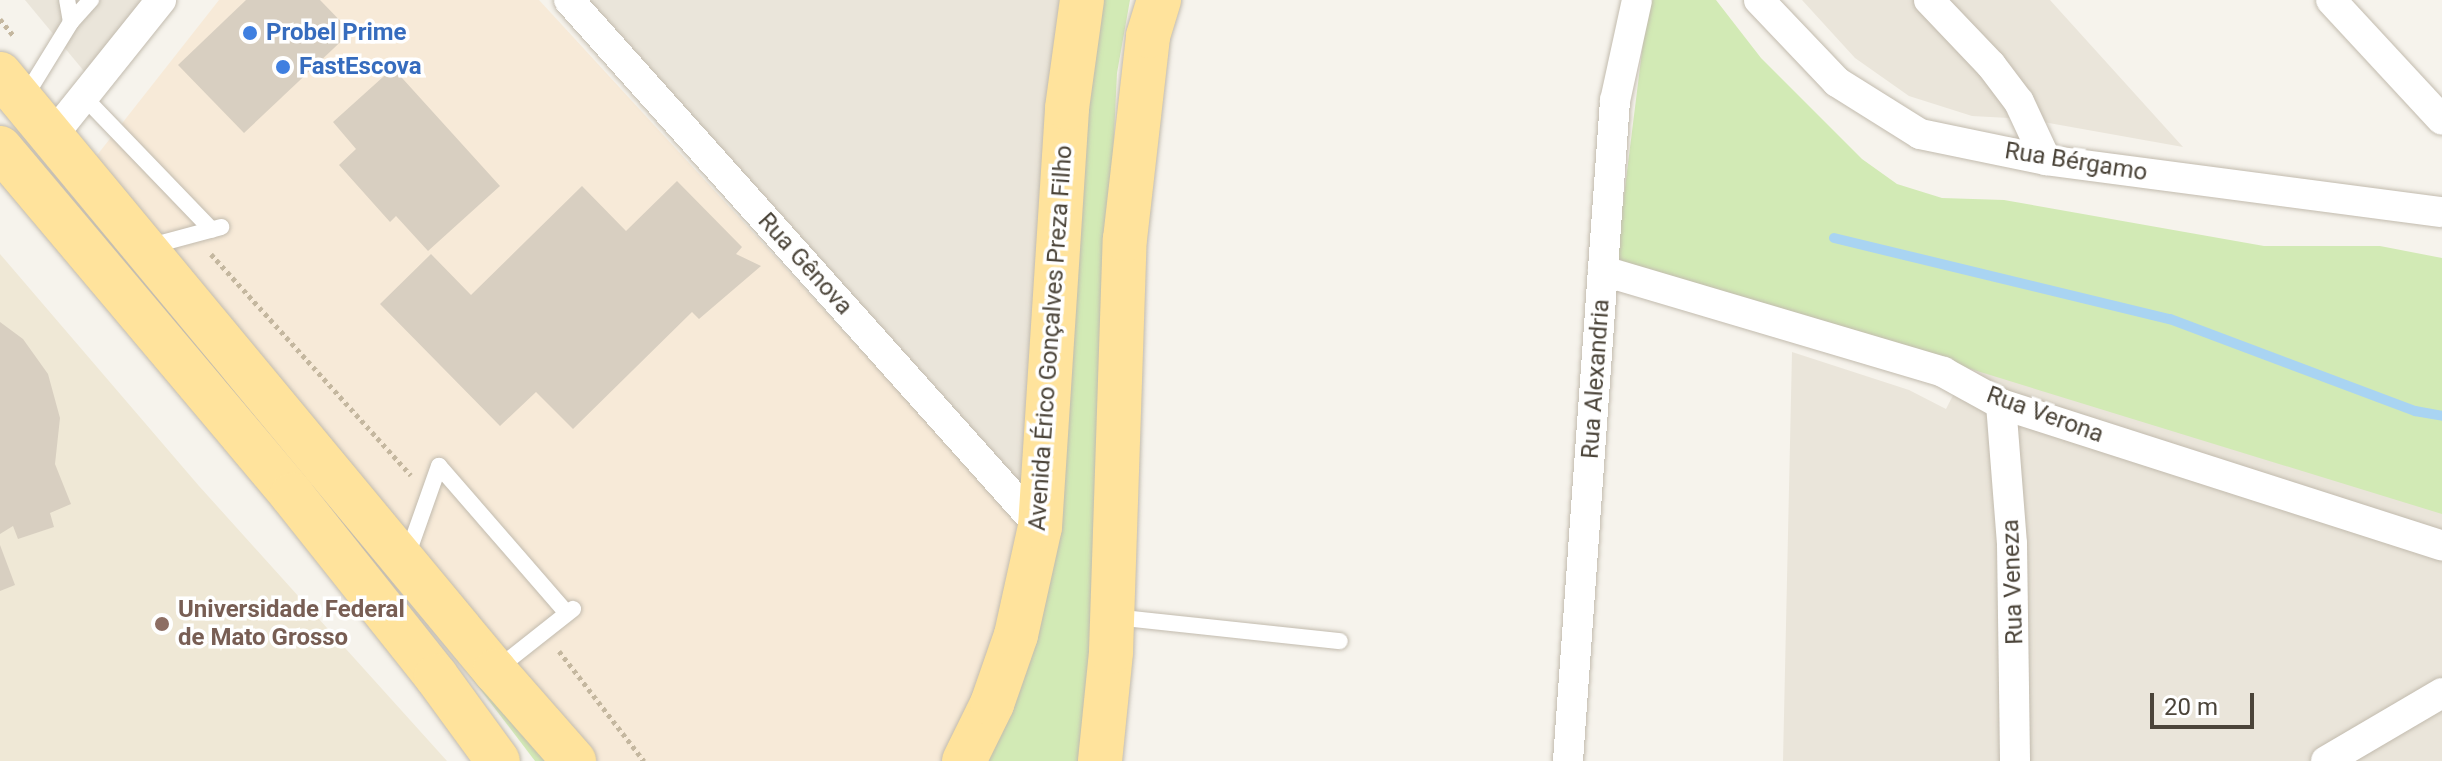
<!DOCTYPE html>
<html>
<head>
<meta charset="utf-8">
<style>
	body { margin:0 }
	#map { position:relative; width:2442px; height:761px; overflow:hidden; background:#f6f3ec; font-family:Roboto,sans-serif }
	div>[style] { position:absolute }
	.residential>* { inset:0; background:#eae5da }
	.commercial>* { inset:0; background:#f7ead8 }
	.education>* { inset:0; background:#efe8d6 }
	.green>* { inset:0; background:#d2eab5 }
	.stream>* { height:10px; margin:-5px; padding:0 5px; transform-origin:5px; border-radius:5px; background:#a9d4f2 }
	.building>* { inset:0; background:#d8cfc1 }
	.path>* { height:5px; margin-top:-2.5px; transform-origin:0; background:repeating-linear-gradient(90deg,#c4b79f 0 4px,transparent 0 8px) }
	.roads { filter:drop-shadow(0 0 2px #c2bbae) drop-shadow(0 0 2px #c2bbae) }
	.lane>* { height:16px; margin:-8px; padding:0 8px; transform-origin:8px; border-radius:8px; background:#fff }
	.street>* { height:30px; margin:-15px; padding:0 15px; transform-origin:15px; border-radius:15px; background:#fff }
	.primary>* { height:44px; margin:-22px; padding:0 22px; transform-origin:22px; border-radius:22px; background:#ffe39c }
	.dots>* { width:22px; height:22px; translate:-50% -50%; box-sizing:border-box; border:4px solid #fff; border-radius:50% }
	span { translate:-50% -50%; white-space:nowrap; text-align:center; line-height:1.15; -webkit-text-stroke:7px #fff; paint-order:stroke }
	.shop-label { font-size:24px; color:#366cbe; font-weight:700 }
	.left { translate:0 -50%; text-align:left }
	.street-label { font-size:24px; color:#4b4439 }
	.education-label { font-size:24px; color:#785e54; font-weight:700 }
	.scale { position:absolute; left:2150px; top:693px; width:104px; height:36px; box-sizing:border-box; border:4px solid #4b4439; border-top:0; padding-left:10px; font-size:24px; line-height:28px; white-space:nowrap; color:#4b4439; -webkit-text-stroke:6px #fff; paint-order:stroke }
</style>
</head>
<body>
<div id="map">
	<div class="residential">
		<div style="clip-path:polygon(25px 0,153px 0,93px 82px)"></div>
		<div style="clip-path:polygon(581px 0,1066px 0,1035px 505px)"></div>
		<div style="clip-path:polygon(1802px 0,2050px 0,2183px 147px,2027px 119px,1972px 116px,1909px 96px,1855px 58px)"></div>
		<div style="clip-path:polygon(1792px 352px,1909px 390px,1946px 409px,1974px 354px,2442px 494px,2442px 761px,1783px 761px)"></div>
	</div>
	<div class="commercial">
		<div style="clip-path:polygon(219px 0,539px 0,1021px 524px,1015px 581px,947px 761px,597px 761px,94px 159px)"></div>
	</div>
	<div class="education">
		<div style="clip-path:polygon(0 254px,199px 486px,447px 761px,0 761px)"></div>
	</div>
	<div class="green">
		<div style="clip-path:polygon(1097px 0,1130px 0,1117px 73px,1084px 761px,983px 761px,1070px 347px)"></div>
		<div style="clip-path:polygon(1652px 0,1716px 0,1761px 58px,1862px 159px,1897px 184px,1942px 198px,2004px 200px,2264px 246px,2380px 246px,2442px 258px,2442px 514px,1616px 260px,1647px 11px)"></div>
		<div style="clip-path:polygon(445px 643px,555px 761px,535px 761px)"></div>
	</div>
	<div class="stream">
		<div style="left:1834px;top:238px;width:346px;rotate:13.6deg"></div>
		<div style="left:2170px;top:319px;width:262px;rotate:20.6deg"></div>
		<div style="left:2415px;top:411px;width:27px;rotate:10deg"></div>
	</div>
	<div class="building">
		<div style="clip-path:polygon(246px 0,320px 0,351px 32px,244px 133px,178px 65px)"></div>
		<div style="clip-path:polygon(393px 68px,500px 186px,428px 251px,396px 216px,390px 222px,339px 165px,356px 149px,333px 122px)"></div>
		<div style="clip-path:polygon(677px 181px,742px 247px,736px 254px,761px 266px,699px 319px,692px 312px,573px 429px,536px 392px,500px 426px,380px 304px,431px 254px,471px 295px,582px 186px,626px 231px)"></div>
		<div style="clip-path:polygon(0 322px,23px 339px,48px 374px,60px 418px,55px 464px,71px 504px,50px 513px,54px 527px,18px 539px,13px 526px,0 534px)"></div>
		<div style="clip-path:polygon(0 545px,15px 585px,0 591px)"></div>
	</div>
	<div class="path">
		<div style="left:0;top:19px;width:22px;rotate:51deg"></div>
		<div style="left:211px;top:254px;width:298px;rotate:47.9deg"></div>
		<div style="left:559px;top:651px;width:139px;rotate:52.3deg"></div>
	</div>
	<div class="roads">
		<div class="lane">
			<div style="left:71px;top:22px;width:30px;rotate:-48deg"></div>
			<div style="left:82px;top:95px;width:187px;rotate:46.1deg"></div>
			<div style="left:23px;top:100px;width:92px;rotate:-58.4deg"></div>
			<div style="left:71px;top:22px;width:22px;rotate:-100deg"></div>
			<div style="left:147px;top:247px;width:77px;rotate:-15.1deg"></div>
			<div style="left:406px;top:559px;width:99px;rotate:-70.5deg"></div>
			<div style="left:439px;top:466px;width:195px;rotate:49deg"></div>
			<div style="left:1114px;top:617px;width:227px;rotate:6.1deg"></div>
			<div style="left:497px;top:669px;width:97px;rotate:-38.3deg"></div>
		</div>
		<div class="street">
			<div style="left:569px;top:0;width:707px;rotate:48.21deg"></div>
			<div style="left:1759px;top:0;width:113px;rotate:46.4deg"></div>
			<div style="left:1837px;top:82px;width:98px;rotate:32.1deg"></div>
			<div style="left:1920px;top:134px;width:129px;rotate:11.7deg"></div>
			<div style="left:2046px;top:160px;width:399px;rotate:7.5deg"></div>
			<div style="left:1929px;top:0;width:90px;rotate:46.4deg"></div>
			<div style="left:1991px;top:65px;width:46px;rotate:52.9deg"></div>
			<div style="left:2019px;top:102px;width:64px;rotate:65deg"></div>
			<div style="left:2331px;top:0;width:163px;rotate:47.2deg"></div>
			<div style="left:53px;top:135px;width:173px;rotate:-51.3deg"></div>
			<div style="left:1603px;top:271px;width:355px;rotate:16.5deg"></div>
			<div style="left:1943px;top:372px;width:66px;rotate:28.9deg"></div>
			<div style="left:2001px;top:404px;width:463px;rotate:17.8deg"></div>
			<div style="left:2001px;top:404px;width:140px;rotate:85.5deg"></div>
			<div style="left:2012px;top:544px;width:217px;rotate:89.2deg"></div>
			<div style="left:1568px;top:761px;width:662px;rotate:-85.93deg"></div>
			<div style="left:1615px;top:101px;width:103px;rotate:-77.7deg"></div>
			<div style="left:2326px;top:761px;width:134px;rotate:-30.4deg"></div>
		</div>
		<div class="primary">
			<div style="left:0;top:74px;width:776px;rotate:50.34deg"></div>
			<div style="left:495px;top:671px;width:120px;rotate:48.7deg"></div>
			<div style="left:0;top:148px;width:454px;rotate:49.9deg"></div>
			<div style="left:292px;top:495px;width:231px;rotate:51.5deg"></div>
			<div style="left:436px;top:676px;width:105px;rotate:53.9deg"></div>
			<div style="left:964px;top:761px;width:64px;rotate:-63.8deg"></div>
			<div style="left:992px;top:704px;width:73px;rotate:-70.8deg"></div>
			<div style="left:1016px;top:635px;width:111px;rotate:-77.5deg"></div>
			<div style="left:1040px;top:527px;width:420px;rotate:-86.3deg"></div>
			<div style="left:1067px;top:108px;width:109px;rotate:-82.1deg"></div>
			<div style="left:1100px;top:761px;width:110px;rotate:-84.2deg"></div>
			<div style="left:1111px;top:652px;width:413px;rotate:-88.1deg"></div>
			<div style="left:1125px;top:239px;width:204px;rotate:-83.5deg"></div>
			<div style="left:1148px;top:36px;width:38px;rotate:-73deg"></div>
		</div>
	</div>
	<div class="dots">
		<div style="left:250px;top:33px;background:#3f7fe0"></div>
		<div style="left:283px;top:67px;background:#3f7fe0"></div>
		<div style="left:162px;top:624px;background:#8d6e63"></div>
	</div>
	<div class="shop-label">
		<span class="left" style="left:266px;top:33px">Probel Prime</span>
		<span class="left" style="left:299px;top:67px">FastEscova</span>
	</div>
	<div class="street-label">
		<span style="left:2076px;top:162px;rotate:9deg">Rua Bérgamo</span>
		<span style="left:805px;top:264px;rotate:48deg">Rua Gênova</span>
		<span style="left:1051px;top:338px;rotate:-86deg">Avenida Érico Gonçalves Preza Filho</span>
		<span style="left:1596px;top:379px;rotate:-86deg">Rua Alexandria</span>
		<span style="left:2045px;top:415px;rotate:20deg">Rua Verona</span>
		<span style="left:2013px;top:582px;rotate:-92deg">Rua Veneza</span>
	</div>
	<div class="education-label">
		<span class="left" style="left:178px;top:624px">Universidade Federal<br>de Mato Grosso</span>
	</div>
	<div class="scale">20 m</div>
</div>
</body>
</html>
